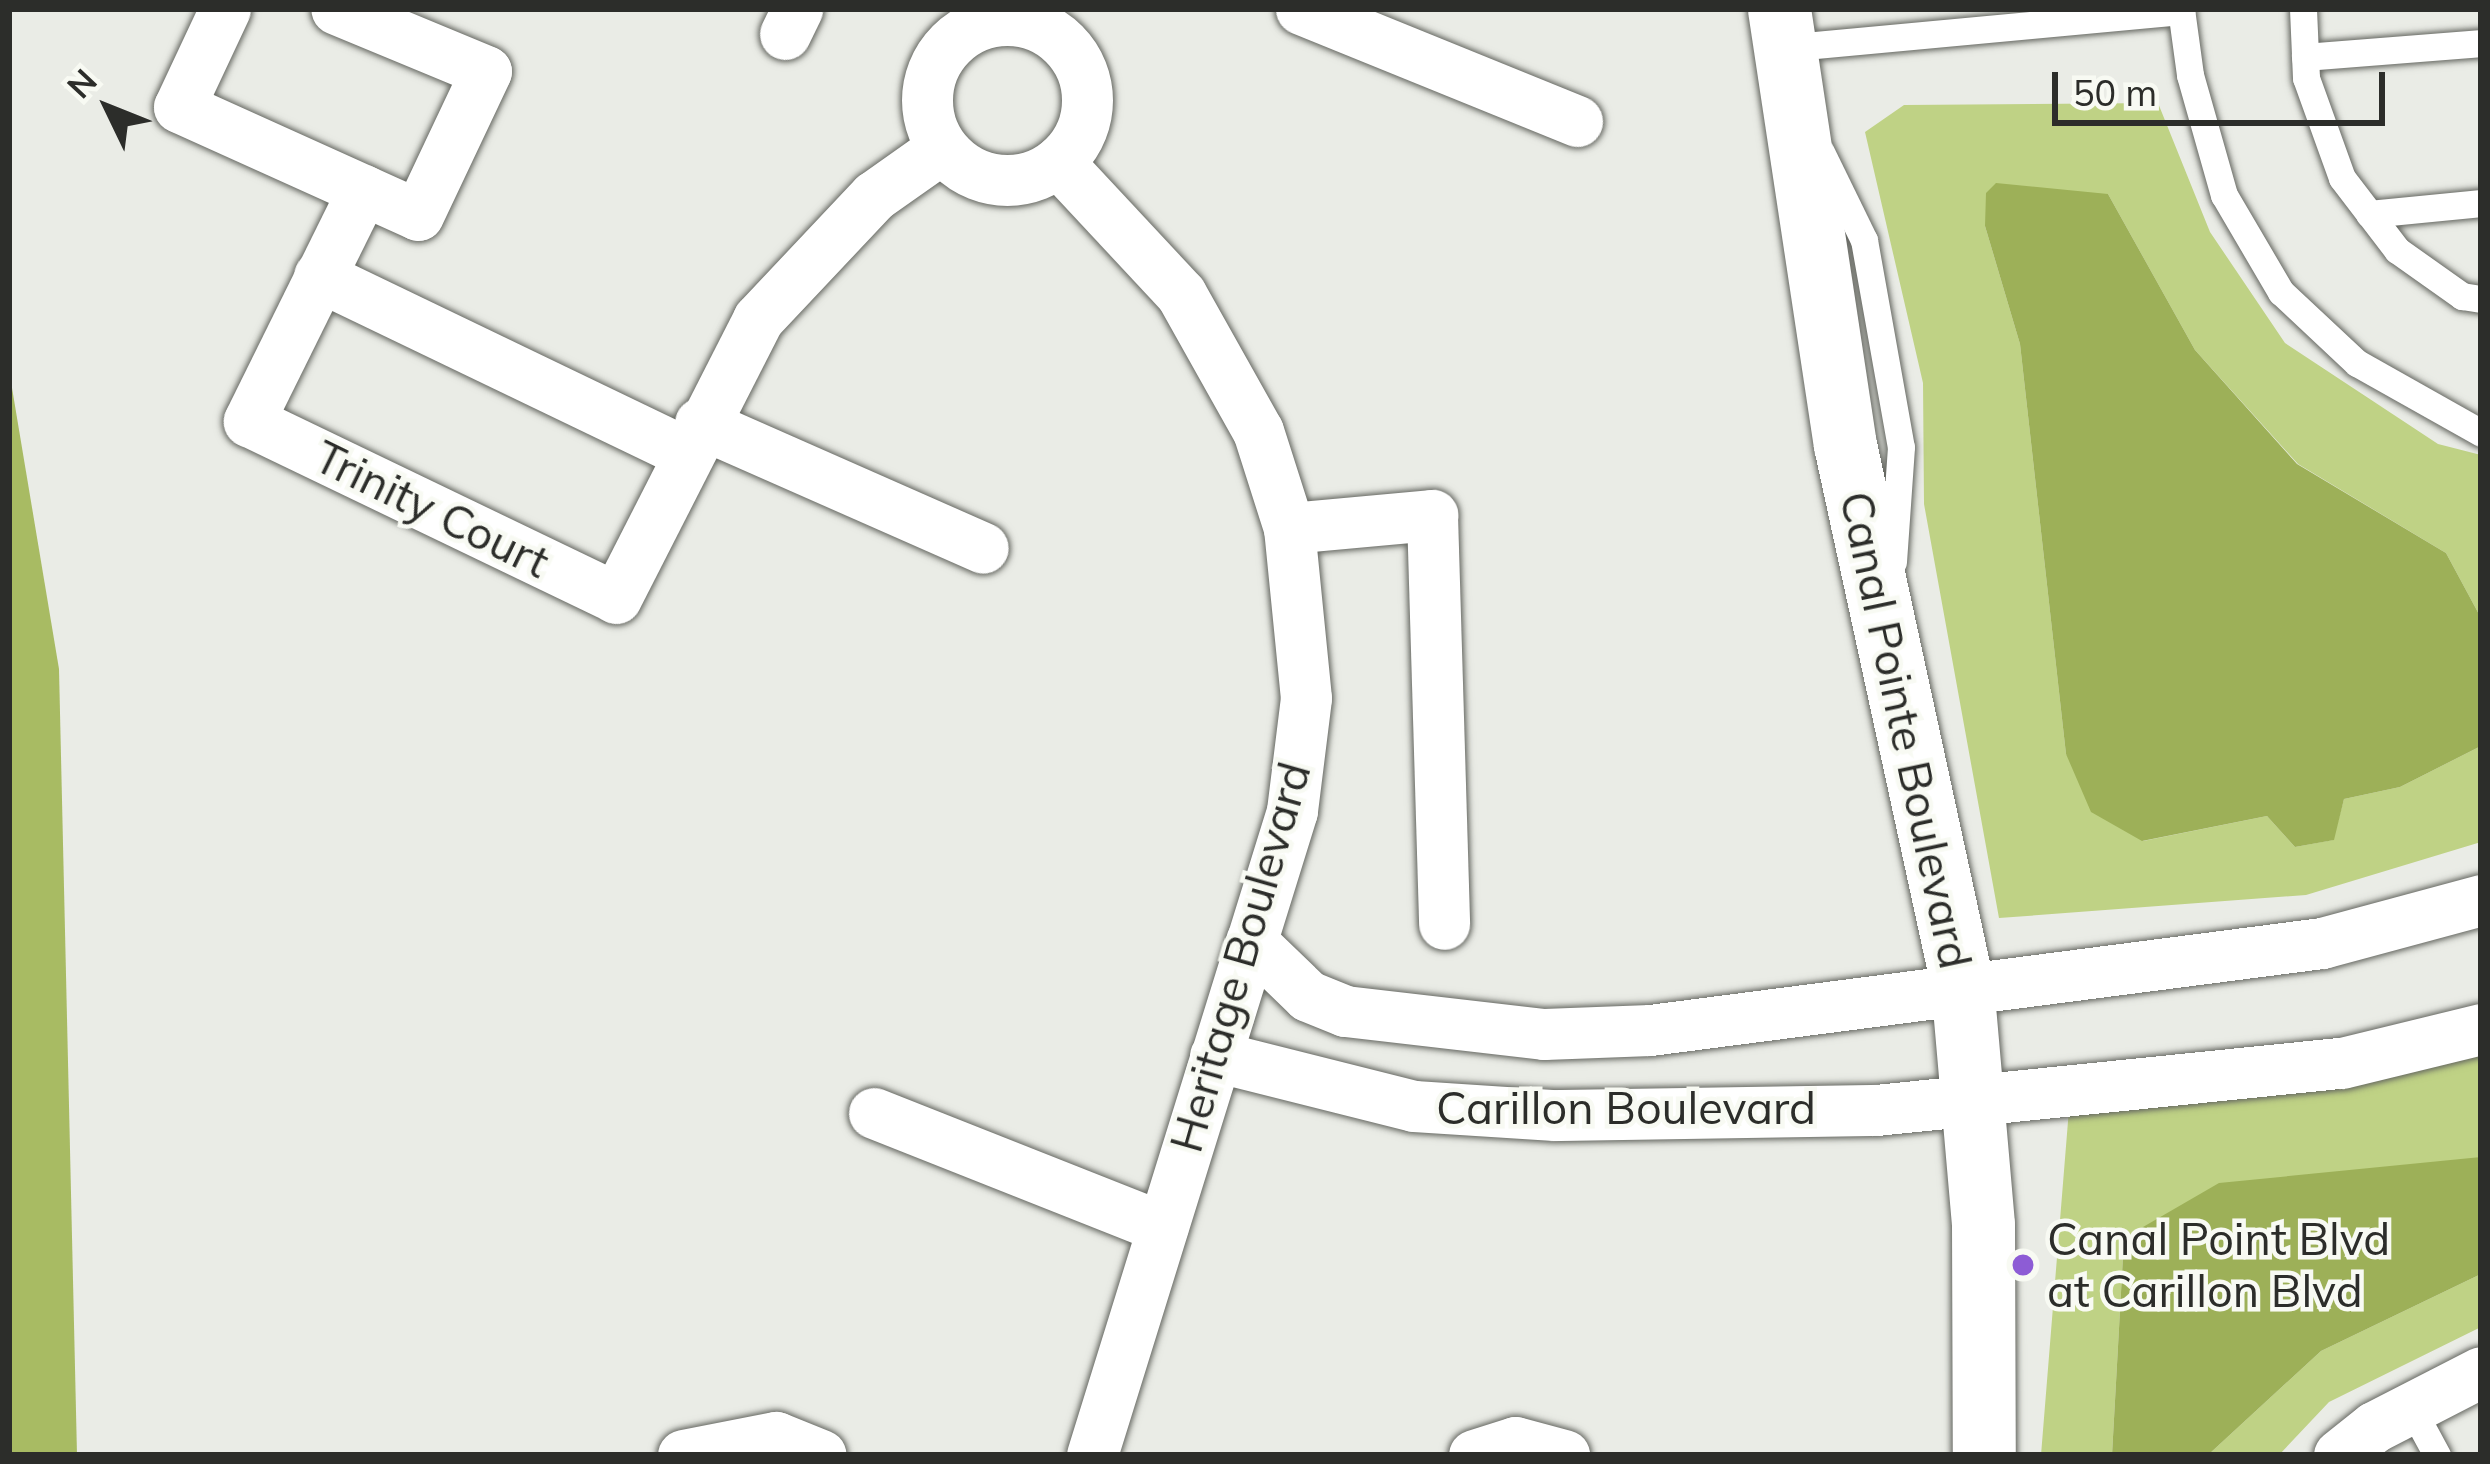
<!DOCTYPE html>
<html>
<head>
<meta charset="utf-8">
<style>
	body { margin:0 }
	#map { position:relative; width:2490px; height:1464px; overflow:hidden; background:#eaece6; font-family:Mulish,sans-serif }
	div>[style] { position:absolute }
	.green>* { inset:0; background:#bfd285 }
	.forest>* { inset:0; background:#a8bb63 }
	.water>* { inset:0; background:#9db058 }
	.roads { filter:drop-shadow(0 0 3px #656761) drop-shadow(0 0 3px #656761) }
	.service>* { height:27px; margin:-13.5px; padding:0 13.5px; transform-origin:13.5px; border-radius:13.5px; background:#fff }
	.minor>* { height:51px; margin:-25.5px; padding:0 25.5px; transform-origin:25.5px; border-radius:25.5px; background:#fff }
	.minor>.ring { margin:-25.5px; padding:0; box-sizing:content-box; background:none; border:51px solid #fff; border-radius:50% }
	.tertiary>* { height:63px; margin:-31.5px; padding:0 31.5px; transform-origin:31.5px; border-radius:31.5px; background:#fff }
	.dots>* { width:33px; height:33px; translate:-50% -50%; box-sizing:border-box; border:6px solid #f8faf3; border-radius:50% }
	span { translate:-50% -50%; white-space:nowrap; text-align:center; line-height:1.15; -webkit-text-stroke:9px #f8faf3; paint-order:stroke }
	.street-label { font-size:45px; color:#2c2d2a }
	.poi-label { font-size:45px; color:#2c2d2a }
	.left { translate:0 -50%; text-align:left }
	.frame { position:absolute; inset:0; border:12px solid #2c2d2a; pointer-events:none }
	.north { position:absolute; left:48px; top:48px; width:120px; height:120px; -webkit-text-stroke:9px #f8faf3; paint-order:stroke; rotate:313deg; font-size:33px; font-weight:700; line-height:48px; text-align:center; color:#2c2d2a }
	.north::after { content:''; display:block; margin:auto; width:42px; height:54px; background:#2c2d2a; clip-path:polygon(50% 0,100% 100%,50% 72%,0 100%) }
	.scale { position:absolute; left:2052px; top:72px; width:333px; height:54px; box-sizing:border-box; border:6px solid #2c2d2a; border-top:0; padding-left:15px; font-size:36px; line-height:42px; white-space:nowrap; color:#2c2d2a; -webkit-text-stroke:9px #f8faf3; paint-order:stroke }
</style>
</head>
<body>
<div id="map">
	<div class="green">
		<div style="clip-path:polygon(2158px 103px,2210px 232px,2285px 343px,2438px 444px,2481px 455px,2481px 618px,2446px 553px,2298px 464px,2195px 350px,2108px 194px,1985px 226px,2020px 344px,2066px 754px,2143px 841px,2267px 816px,2295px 847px,2333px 840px,2344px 799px,2400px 787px,2481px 746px,2481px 842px,2306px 895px,1999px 918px,1924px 504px,1923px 383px,1865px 132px,1904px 105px)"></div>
		<div style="clip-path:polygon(2481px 1049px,2481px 1157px,2124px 1238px,2112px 1455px,2041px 1455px,2069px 1109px)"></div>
		<div style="clip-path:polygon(2481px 1274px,2481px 1327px,2329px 1402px,2279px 1455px,2208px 1455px,2321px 1351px)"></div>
	</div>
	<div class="forest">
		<div style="clip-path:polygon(9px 370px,59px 669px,77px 1455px,9px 1455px)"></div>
	</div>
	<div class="water">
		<div style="clip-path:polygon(1996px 183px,2108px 194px,2195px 350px,2297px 464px,2446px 553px,2481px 618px,2481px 746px,2400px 787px,2344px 799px,2334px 840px,2295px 847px,2267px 816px,2142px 841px,2091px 812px,2066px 754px,2020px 344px,1985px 226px,1986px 193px)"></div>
		<div style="clip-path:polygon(2481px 1157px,2481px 1274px,2321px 1351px,2208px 1455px,2112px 1455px,2124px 1238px,2219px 1183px)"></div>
	</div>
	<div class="roads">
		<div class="service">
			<div style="left:2181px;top:9px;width:67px;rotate:82.2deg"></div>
			<div style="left:2190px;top:75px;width:125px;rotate:74.2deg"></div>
			<div style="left:2224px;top:195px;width:113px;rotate:59.6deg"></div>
			<div style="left:2281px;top:292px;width:104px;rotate:43.1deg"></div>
			<div style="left:2357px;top:363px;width:142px;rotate:29.4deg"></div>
			<div style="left:2303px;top:9px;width:69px;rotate:87.5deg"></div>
			<div style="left:2306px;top:78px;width:106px;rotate:70.2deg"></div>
			<div style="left:2342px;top:178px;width:91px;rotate:52.6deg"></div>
			<div style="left:2397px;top:250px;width:80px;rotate:35.3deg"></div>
			<div style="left:2462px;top:296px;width:19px;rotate:9deg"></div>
			<div style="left:1783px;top:48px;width:400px;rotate:-5.3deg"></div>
			<div style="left:2305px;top:57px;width:177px;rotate:-4.5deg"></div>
			<div style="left:1821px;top:152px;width:98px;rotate:64deg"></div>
			<div style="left:1864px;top:240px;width:210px;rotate:79.9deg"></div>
			<div style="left:1901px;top:447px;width:115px;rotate:94deg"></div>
			<div style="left:2369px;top:214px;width:113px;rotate:-5.6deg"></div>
			<div style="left:2411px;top:1407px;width:55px;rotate:61.6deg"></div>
		</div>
		<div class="minor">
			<div style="left:225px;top:9px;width:108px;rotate:115.1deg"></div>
			<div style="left:179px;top:107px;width:262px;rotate:24.3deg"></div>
			<div style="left:418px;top:215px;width:159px;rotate:-64.7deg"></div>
			<div style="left:486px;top:71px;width:162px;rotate:-157.5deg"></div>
			<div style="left:1301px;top:9px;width:298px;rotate:22.1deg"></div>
			<div class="ring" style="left:927px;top:20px;width:109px;height:109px"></div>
			<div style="left:785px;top:34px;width:28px;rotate:-64deg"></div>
			<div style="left:1058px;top:162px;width:180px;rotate:47deg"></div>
			<div style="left:1181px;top:294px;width:157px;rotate:60.7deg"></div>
			<div style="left:1258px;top:431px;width:102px;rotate:72.3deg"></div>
			<div style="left:1289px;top:528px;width:171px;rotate:84.3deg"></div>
			<div style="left:1306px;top:698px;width:114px;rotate:97.1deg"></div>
			<div style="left:1292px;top:811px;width:674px;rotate:107.25deg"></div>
			<div style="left:363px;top:190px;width:258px;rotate:116.3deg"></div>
			<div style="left:249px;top:421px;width:407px;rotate:25.7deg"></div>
			<div style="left:616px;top:598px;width:313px;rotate:-63deg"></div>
			<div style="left:758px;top:319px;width:169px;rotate:-46.7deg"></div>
			<div style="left:874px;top:196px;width:83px;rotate:-35.2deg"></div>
			<div style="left:319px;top:276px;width:407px;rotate:25.7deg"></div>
			<div style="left:700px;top:423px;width:309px;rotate:23.8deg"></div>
			<div style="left:1289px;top:528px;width:144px;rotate:-5.2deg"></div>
			<div style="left:1432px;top:515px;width:409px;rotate:88.3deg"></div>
			<div style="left:1251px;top:941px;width:79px;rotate:44deg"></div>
			<div style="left:1308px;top:996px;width:40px;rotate:22deg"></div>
			<div style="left:1345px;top:1011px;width:200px;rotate:6.6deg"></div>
			<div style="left:1544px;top:1034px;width:106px;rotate:-2.2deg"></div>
			<div style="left:1650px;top:1030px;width:678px;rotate:-7.38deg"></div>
			<div style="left:2322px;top:943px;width:165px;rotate:-15.1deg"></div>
			<div style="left:1215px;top:1056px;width:205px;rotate:14.1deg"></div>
			<div style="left:1414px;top:1106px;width:141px;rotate:3.7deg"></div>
			<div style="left:1555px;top:1115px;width:321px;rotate:-0.9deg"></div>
			<div style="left:1876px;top:1110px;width:468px;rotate:-5.8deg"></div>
			<div style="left:2342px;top:1063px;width:143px;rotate:-13.7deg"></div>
			<div style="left:874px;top:1113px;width:310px;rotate:21.6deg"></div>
			<div style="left:683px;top:1455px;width:95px;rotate:-11deg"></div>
			<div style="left:776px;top:1437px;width:48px;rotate:21.8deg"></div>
			<div style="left:1474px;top:1455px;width:43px;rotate:-17.6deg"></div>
			<div style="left:1515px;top:1442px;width:51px;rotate:14.9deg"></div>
			<div style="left:2339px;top:1455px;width:45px;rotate:-38.7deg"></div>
			<div style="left:2374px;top:1427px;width:120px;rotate:-27.2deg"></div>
		</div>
		<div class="tertiary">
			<div style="left:1779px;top:9px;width:441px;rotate:81.4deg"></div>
			<div style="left:1845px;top:445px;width:552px;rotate:77.75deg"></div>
			<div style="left:1962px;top:984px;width:242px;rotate:85deg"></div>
			<div style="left:1983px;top:1225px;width:230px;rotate:89.8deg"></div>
		</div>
	</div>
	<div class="dots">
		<div style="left:2023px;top:1265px;background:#8d5cd5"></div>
	</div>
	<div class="street-label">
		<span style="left:432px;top:509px;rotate:26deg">Trinity Court</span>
		<span style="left:1906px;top:730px;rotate:78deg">Canal Pointe Boulevard</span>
		<span style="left:1240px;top:957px;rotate:-74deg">Heritage Boulevard</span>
		<span style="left:1626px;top:1108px">Carillon Boulevard</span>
	</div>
	<div class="poi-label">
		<span class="left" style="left:2047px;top:1265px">Canal Point Blvd<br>at Carillon Blvd</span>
	</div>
	<div class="frame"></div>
	<div class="north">N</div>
	<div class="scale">50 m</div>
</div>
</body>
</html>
